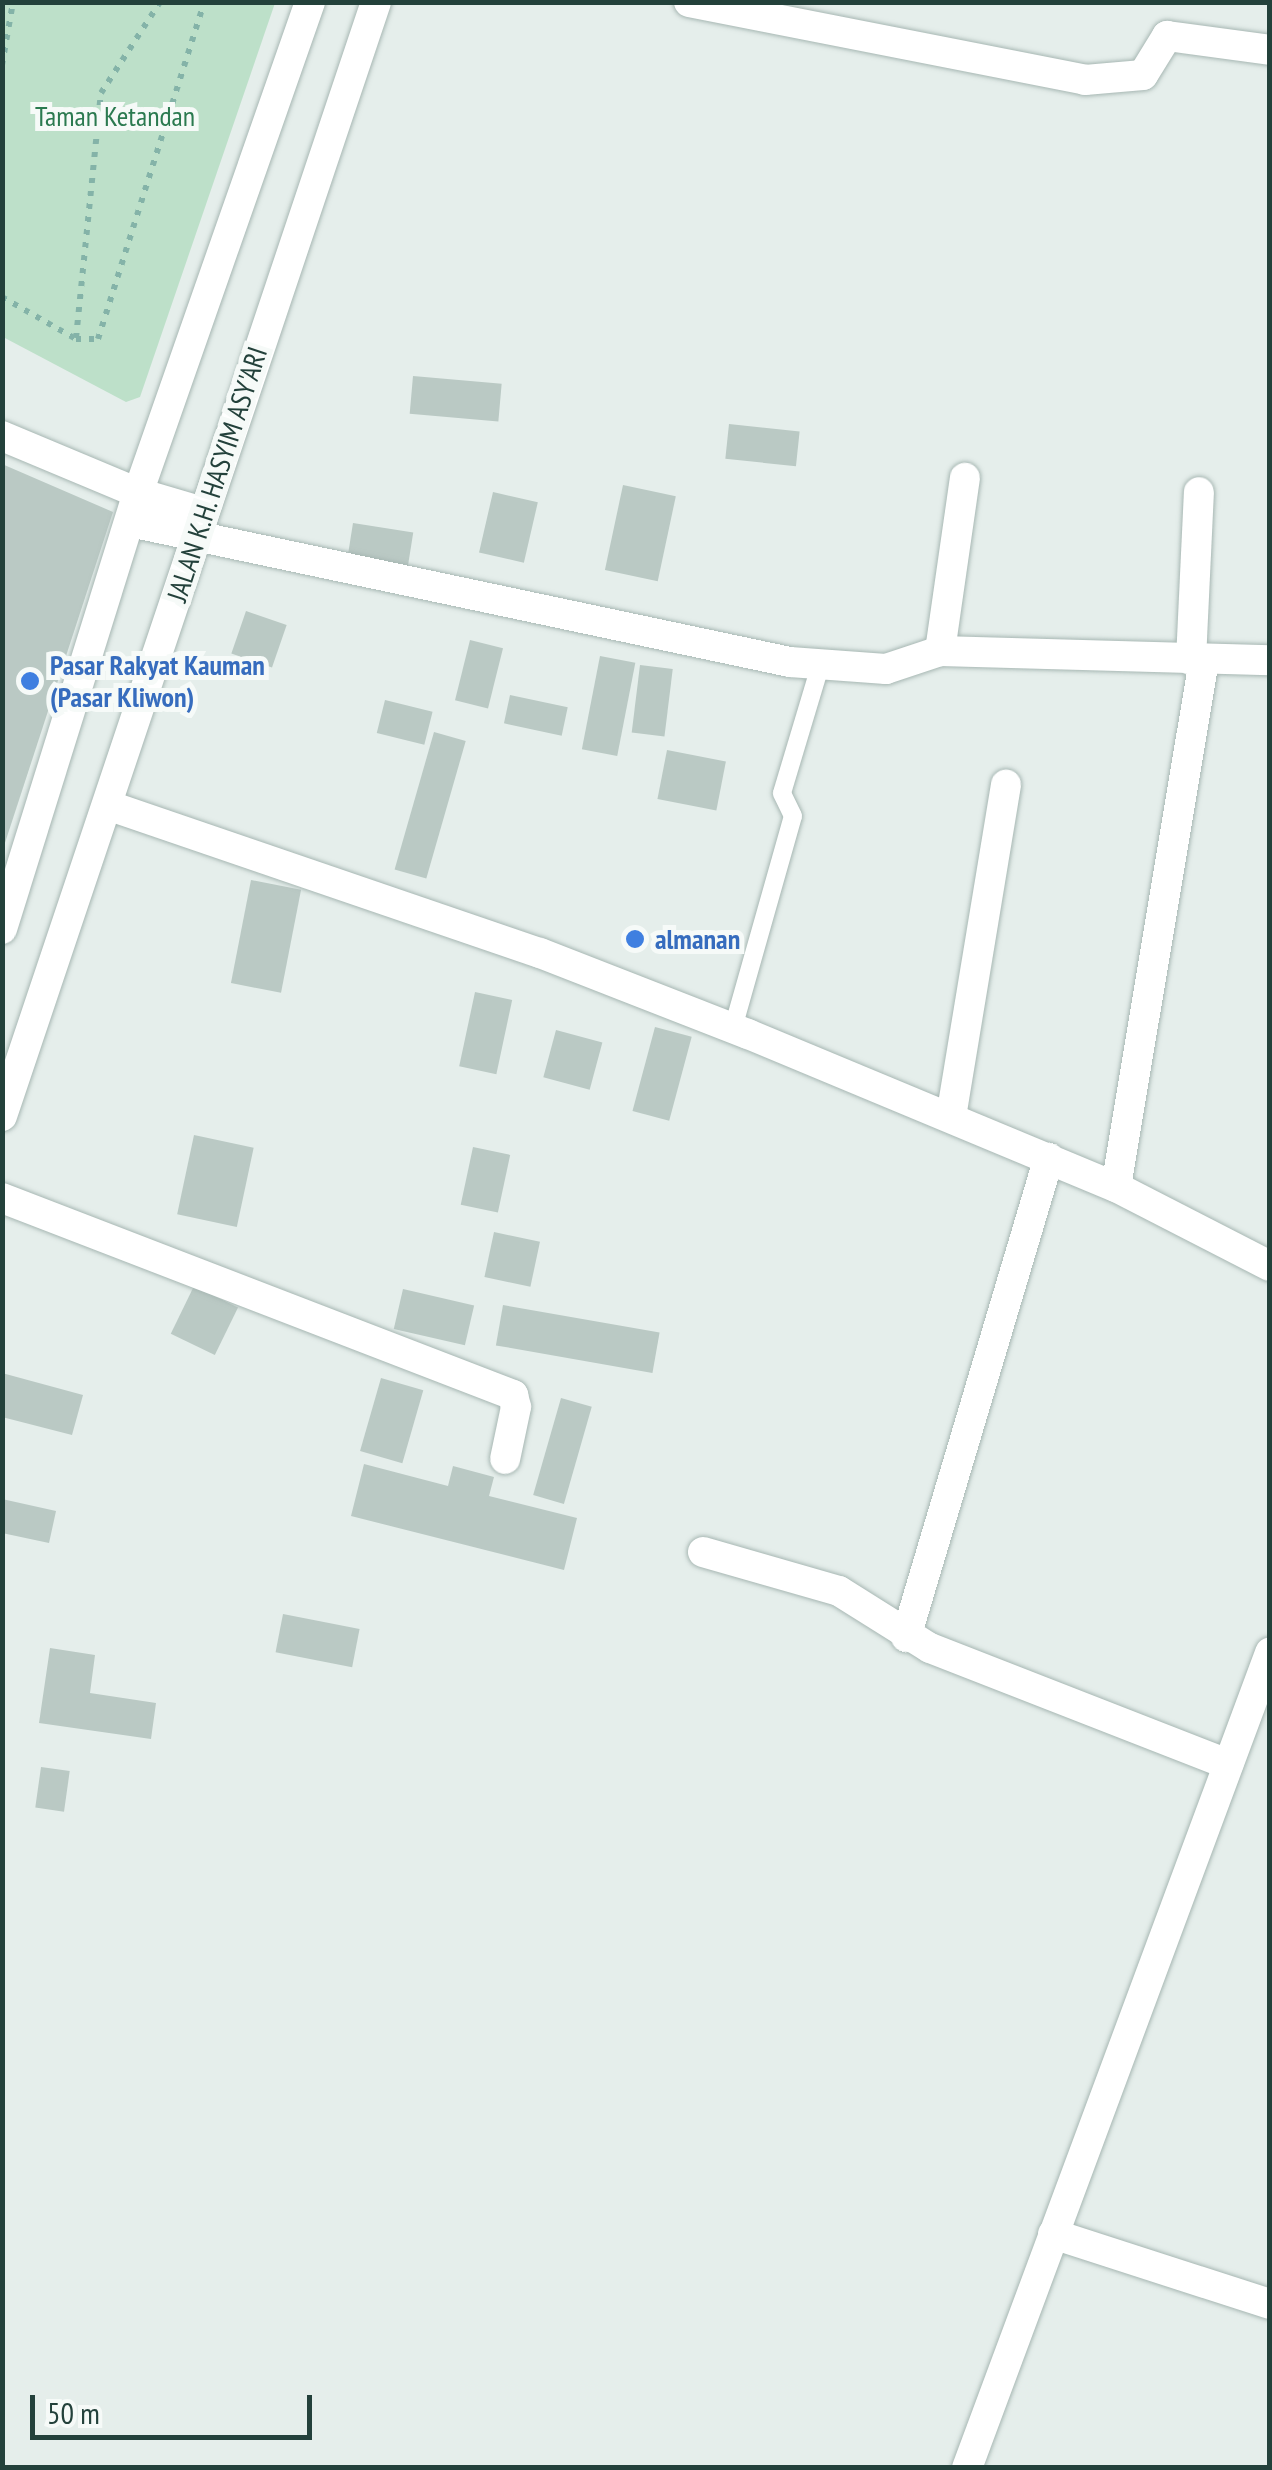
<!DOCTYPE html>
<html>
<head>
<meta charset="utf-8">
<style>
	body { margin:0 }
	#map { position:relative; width:1272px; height:2470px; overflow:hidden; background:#e5eeeb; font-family:"PT Sans Narrow",sans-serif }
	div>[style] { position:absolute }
	.green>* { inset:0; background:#bde0c9 }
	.building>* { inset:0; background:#bac9c4; transform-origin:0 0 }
	.path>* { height:6px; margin-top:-3px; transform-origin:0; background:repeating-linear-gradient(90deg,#84b3a8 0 5px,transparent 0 13px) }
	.roads { filter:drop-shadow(0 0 2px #a7b7b3) drop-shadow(0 0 2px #a7b7b3) }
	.service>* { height:18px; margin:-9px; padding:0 9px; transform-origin:9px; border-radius:9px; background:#fff }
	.minor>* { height:30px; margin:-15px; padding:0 15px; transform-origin:15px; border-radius:15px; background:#fff }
	.tertiary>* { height:30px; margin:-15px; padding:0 15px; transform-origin:15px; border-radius:15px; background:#fff }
	.secondary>* { height:30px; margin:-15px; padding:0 15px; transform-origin:15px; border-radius:15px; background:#fff }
	.dots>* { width:28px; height:28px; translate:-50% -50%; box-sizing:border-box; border:5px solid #f6faf8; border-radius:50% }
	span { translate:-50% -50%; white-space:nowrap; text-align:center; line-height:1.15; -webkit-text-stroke:10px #f6faf8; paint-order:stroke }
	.park-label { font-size:28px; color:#2b7a50 }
	.street-label { font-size:28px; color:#23413b }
	.shop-label { font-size:28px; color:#366cbe; font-weight:700 }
	.left { translate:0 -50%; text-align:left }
	.frame { position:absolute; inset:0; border:5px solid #23413b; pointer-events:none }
	.scale { position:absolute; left:30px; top:2395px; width:282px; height:45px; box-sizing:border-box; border:5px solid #23413b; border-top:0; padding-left:12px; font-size:30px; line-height:35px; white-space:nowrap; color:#23413b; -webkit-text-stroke:8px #f6faf8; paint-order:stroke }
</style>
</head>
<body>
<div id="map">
	<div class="green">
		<div style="clip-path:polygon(3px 2px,275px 3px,140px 397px,126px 402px,3px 337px)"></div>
	</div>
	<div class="building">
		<div style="left:413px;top:376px;width:89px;height:38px;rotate:5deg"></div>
		<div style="left:729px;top:424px;width:71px;height:35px;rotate:6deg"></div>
		<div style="clip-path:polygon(2px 464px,113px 512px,3px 849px,2px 849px)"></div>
		<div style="left:623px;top:485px;width:54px;height:87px;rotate:12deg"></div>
		<div style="left:493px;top:492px;width:46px;height:62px;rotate:13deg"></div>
		<div style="left:353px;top:523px;width:61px;height:35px;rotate:9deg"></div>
		<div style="left:246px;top:611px;width:43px;height:45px;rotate:19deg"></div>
		<div style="left:470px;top:640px;width:34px;height:62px;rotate:14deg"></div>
		<div style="left:600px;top:656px;width:36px;height:95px;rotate:11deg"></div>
		<div style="left:640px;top:665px;width:33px;height:68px;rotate:7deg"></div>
		<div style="left:510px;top:695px;width:59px;height:29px;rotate:12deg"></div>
		<div style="left:385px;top:700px;width:49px;height:34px;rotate:14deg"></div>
		<div style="left:434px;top:732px;width:33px;height:143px;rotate:16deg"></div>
		<div style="left:667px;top:750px;width:60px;height:50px;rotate:11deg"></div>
		<div style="left:251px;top:880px;width:51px;height:105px;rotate:11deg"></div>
		<div style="left:475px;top:992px;width:38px;height:76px;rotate:12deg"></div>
		<div style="left:655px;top:1027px;width:38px;height:87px;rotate:15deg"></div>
		<div style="left:556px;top:1030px;width:48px;height:49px;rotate:15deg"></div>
		<div style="left:194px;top:1135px;width:61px;height:81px;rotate:12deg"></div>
		<div style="left:473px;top:1147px;width:38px;height:59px;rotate:12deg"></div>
		<div style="left:494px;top:1232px;width:47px;height:46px;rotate:12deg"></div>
		<div style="left:194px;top:1286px;width:49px;height:53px;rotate:26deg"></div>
		<div style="left:403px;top:1289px;width:73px;height:41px;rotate:13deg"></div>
		<div style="left:503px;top:1305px;width:159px;height:41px;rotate:10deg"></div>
		<div style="clip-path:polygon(2px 1373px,83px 1395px,72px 1435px,2px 1417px)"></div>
		<div style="left:381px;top:1378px;width:44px;height:76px;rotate:16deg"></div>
		<div style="left:561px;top:1398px;width:32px;height:101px;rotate:16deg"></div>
		<div style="clip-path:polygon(364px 1464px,448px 1486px,453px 1466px,494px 1477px,489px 1496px,577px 1518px,564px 1570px,351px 1516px)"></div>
		<div style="clip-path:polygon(2px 1499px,56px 1511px,49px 1543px,2px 1533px)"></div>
		<div style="left:283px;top:1614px;width:78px;height:39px;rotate:11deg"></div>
		<div style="clip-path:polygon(50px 1648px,95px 1655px,90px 1693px,156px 1703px,151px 1739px,39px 1723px)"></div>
		<div style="left:41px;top:1767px;width:29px;height:41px;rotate:8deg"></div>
	</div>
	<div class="path">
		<div style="left:2px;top:65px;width:64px;rotate:-80.1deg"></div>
		<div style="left:2px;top:297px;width:85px;rotate:29.6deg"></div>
		<div style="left:76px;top:339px;width:22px"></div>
		<div style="left:98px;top:339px;width:353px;rotate:-72.5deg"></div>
		<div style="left:76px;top:338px;width:246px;rotate:-84.2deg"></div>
		<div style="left:101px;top:93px;width:108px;rotate:-57deg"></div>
	</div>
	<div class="roads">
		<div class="service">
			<div style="left:733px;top:1028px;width:220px;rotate:-74.2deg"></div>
			<div style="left:793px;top:816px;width:25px;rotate:-116deg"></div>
			<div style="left:782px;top:793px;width:136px;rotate:-73.3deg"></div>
		</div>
		<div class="minor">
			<div style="left:689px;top:2px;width:404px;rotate:11.1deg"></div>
			<div style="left:1085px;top:80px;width:58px;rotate:-4.9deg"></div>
			<div style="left:1143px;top:75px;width:46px;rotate:-58.4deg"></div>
			<div style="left:1167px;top:36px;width:104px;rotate:7.7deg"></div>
			<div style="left:130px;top:522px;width:675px;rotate:11.98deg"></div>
			<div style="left:790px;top:662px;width:96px;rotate:4.2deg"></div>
			<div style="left:886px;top:669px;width:57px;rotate:-18.4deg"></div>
			<div style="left:940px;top:651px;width:330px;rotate:1.6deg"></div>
			<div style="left:940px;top:651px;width:175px;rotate:-81.8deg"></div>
			<div style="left:1191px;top:660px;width:168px;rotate:-87.3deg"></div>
			<div style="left:951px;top:1117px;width:337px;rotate:-80.6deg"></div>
			<div style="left:1116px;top:1187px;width:534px;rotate:-80.52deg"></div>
			<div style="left:2px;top:1198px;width:548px;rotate:21.08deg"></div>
			<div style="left:513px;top:1395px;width:12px;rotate:76deg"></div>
			<div style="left:516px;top:1407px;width:53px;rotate:101.9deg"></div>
			<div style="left:703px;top:1552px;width:141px;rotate:16deg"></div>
			<div style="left:839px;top:1591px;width:107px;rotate:32.1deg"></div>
			<div style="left:930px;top:1648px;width:320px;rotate:21.3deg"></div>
			<div style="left:906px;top:1637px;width:500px;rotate:-73.4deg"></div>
			<div style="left:1053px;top:2234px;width:228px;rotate:17.9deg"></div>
			<div style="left:967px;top:2468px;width:870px;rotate:-69.61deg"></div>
		</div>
		<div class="tertiary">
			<div style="left:2px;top:436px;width:147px;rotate:22.7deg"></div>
			<div style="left:138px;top:493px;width:68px;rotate:16.3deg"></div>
			<div style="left:110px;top:806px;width:454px;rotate:18.9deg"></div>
			<div style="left:540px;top:953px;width:223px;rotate:21.3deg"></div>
			<div style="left:748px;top:1034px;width:399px;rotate:22.6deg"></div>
			<div style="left:1116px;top:1187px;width:173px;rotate:27.2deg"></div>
		</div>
		<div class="secondary">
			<div style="left:2px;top:929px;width:457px;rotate:-72.7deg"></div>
			<div style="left:138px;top:493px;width:520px;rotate:-70.69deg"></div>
			<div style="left:2px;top:1116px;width:1175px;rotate:-71.44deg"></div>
		</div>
	</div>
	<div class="dots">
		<div style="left:30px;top:681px;background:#3f7fe0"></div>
		<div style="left:635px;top:939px;background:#3f7fe0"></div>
	</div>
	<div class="park-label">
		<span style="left:115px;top:116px">Taman Ketandan</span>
	</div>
	<div class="street-label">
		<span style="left:217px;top:474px;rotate:-72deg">JALAN K.H. HASYIM ASY'ARI</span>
	</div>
	<div class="shop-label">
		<span class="left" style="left:50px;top:681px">Pasar Rakyat Kauman<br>(Pasar Kliwon)</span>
		<span class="left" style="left:655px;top:939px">almanan</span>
	</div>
	<div class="frame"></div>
	<div class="scale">50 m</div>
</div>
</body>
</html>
